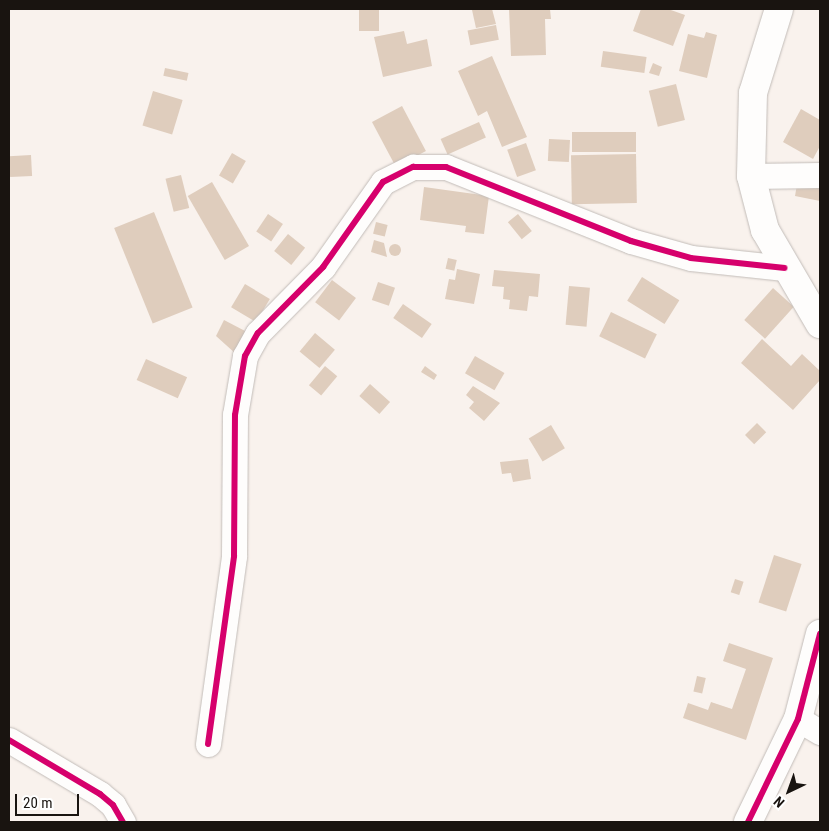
<!DOCTYPE html>
<html>
<head>
<meta charset="utf-8">
<style>
	body { margin:0 }
	#map { position:relative; width:829px; height:831px; overflow:hidden; background:#f9f2ed; font-family:"Roboto Condensed",sans-serif }
	div>[style] { position:absolute }
	.building>* { inset:0; background:#dfcdbd; transform-origin:0 0 }
	.round { border-radius:50% }
	.roads { filter:drop-shadow(0 0 1px #c2bcb8) drop-shadow(0 0 1px #c2bcb8) }
	.minor>* { height:25px; margin:-12.5px; padding:0 12.5px; transform-origin:12.5px; border-radius:12.5px; background:#fefdfc }
	.tertiary>* { height:28px; margin:-14px; padding:0 14px; transform-origin:14px; border-radius:14px; background:#fefdfc }
	.cycleway>* { height:6px; margin:-3px; padding:0 3px; transform-origin:3px; border-radius:3px; background:#d6006c }
	span { translate:-50% -50%; white-space:nowrap; text-align:center; line-height:1.15; -webkit-text-stroke:4.5px #fff; paint-order:stroke }
	.frame { position:absolute; inset:0; border:10px solid #191410; pointer-events:none }
	.north { position:absolute; left:764px; top:766px; width:50px; height:50px; -webkit-text-stroke:4px #fff; paint-order:stroke; rotate:222deg; font-size:14px; font-weight:700; line-height:20px; text-align:center; color:#191410 }
	.north::after { content:''; display:block; margin:auto; width:18px; height:22px; background:#191410; clip-path:polygon(50% 0,100% 100%,50% 72%,0 100%) }
	.scale { position:absolute; left:15px; top:794px; width:64px; height:22px; box-sizing:border-box; border:2px solid #191410; border-top:0; padding-left:6px; font-size:15px; line-height:18px; white-space:nowrap; color:#191410; -webkit-text-stroke:4px #fff; paint-order:stroke }
</style>
</head>
<body>
<div id="map">
	<div class="building">
		<div style="left:359px;top:9px;width:20px;height:22px"></div>
		<div style="clip-path:polygon(492px 9px,496px 24px,476px 28px,472px 10px)"></div>
		<div style="clip-path:polygon(509px 9px,550px 9px,551px 19px,545px 19px,546px 55px,511px 56px)"></div>
		<div style="clip-path:polygon(641px 9px,668px 9px,685px 15px,673px 46px,633px 31px)"></div>
		<div style="left:496px;top:25px;width:15px;height:29px;rotate:79deg"></div>
		<div style="clip-path:polygon(404px 31px,407px 44px,427px 39px,432px 66px,383px 77px,374px 37px)"></div>
		<div style="clip-path:polygon(706px 32px,717px 35px,707px 78px,679px 71px,688px 34px,704px 38px)"></div>
		<div style="left:603px;top:51px;width:44px;height:16px;rotate:8deg"></div>
		<div style="clip-path:polygon(492px 56px,527px 137px,502px 147px,487px 111px,478px 116px,458px 71px)"></div>
		<div style="clip-path:polygon(653px 63px,662px 67px,659px 76px,649px 73px)"></div>
		<div style="left:165px;top:68px;width:24px;height:8px;rotate:12deg"></div>
		<div style="left:676px;top:84px;width:37px;height:28px;rotate:76deg"></div>
		<div style="left:153px;top:91px;width:31px;height:36px;rotate:17deg"></div>
		<div style="left:402px;top:106px;width:51px;height:34px;rotate:62deg"></div>
		<div style="clip-path:polygon(801px 109px,820px 120px,820px 146px,813px 159px,783px 142px)"></div>
		<div style="left:479px;top:122px;width:17px;height:42px;rotate:66deg"></div>
		<div style="left:636px;top:132px;width:20px;height:64px;rotate:90deg"></div>
		<div style="left:549px;top:139px;width:21px;height:22px;rotate:3deg"></div>
		<div style="left:526px;top:143px;width:29px;height:20px;rotate:70deg"></div>
		<div style="left:232px;top:153px;width:16px;height:26px;rotate:30deg"></div>
		<div style="left:636px;top:154px;width:49px;height:65px;rotate:89deg"></div>
		<div style="left:31px;top:155px;width:21px;height:22px;rotate:87deg"></div>
		<div style="left:181px;top:175px;width:34px;height:16px;rotate:76deg"></div>
		<div style="clip-path:polygon(798px 179px,820px 183px,820px 201px,795px 196px)"></div>
		<div style="left:212px;top:182px;width:74px;height:28px;rotate:60deg"></div>
		<div style="clip-path:polygon(424px 187px,489px 196px,484px 234px,465px 232px,466px 226px,420px 220px)"></div>
		<div style="left:154px;top:212px;width:103px;height:43px;rotate:68deg"></div>
		<div style="left:268px;top:214px;width:18px;height:21px;rotate:34deg"></div>
		<div style="left:518px;top:214px;width:22px;height:13px;rotate:51deg"></div>
		<div style="left:376px;top:222px;width:12px;height:12px;rotate:14deg"></div>
		<div style="left:288px;top:234px;width:22px;height:22px;rotate:39deg"></div>
		<div style="clip-path:polygon(374px 240px,384px 243px,387px 257px,371px 252px)"></div>
		<div class="round" style="left:389px;top:244px;width:12px;height:12px"></div>
		<div style="left:448px;top:258px;width:9px;height:11px;rotate:13deg"></div>
		<div style="clip-path:polygon(457px 269px,480px 274px,474px 304px,445px 299px,449px 279px,455px 280px)"></div>
		<div style="clip-path:polygon(494px 270px,540px 274px,538px 297px,529px 296px,527px 311px,509px 309px,510px 300px,503px 299px,504px 287px,492px 286px)"></div>
		<div style="left:642px;top:277px;width:44px;height:28px;rotate:32deg"></div>
		<div style="left:332px;top:280px;width:30px;height:28px;rotate:37deg"></div>
		<div style="left:378px;top:282px;width:18px;height:19px;rotate:19deg"></div>
		<div style="left:245px;top:284px;width:29px;height:27px;rotate:31deg"></div>
		<div style="left:569px;top:286px;width:21px;height:39px;rotate:5deg"></div>
		<div style="left:773px;top:288px;width:28px;height:43px;rotate:42deg"></div>
		<div style="left:403px;top:304px;width:35px;height:17px;rotate:35deg"></div>
		<div style="left:611px;top:312px;width:51px;height:27px;rotate:26deg"></div>
		<div style="clip-path:polygon(224px 320px,247px 332px,236px 354px,216px 336px)"></div>
		<div style="left:315px;top:333px;width:26px;height:24px;rotate:40deg"></div>
		<div style="clip-path:polygon(762px 339px,791px 366px,802px 354px,820px 371px,820px 380px,793px 410px,741px 363px)"></div>
		<div style="left:475px;top:356px;width:34px;height:20px;rotate:30deg"></div>
		<div style="left:146px;top:359px;width:45px;height:23px;rotate:24deg"></div>
		<div style="left:325px;top:366px;width:16px;height:25px;rotate:40deg"></div>
		<div style="clip-path:polygon(425px 366px,437px 375px,434px 380px,421px 372px)"></div>
		<div style="left:370px;top:384px;width:27px;height:16px;rotate:42deg"></div>
		<div style="clip-path:polygon(473px 386px,500px 403px,484px 421px,469px 408px,474px 402px,466px 395px)"></div>
		<div style="left:757px;top:423px;width:13px;height:17px;rotate:45deg"></div>
		<div style="left:551px;top:425px;width:27px;height:26px;rotate:59deg"></div>
		<div style="clip-path:polygon(528px 459px,531px 479px,513px 482px,511px 473px,502px 474px,500px 462px)"></div>
		<div style="left:774px;top:555px;width:29px;height:50px;rotate:18deg"></div>
		<div style="left:735px;top:579px;width:9px;height:14px;rotate:18deg"></div>
		<div style="clip-path:polygon(729px 643px,773px 658px,746px 740px,683px 718px,688px 703px,708px 710px,711px 702px,732px 709px,746px 669px,723px 661px)"></div>
		<div style="left:697px;top:676px;width:9px;height:16px;rotate:13deg"></div>
	</div>
	<div class="roads">
		<div class="minor">
			<div style="left:751px;top:176px;width:69px;rotate:-0.8deg"></div>
			<div style="left:798px;top:719px;width:26px;rotate:31deg"></div>
			<div style="left:9px;top:740px;width:106px;rotate:30.7deg"></div>
			<div style="left:100px;top:794px;width:17px;rotate:40deg"></div>
			<div style="left:113px;top:805px;width:20px;rotate:60deg"></div>
			<div style="left:208px;top:744px;width:190px;rotate:-82.1deg"></div>
			<div style="left:234px;top:556px;width:141px;rotate:-89.6deg"></div>
			<div style="left:235px;top:415px;width:60px;rotate:-80.4deg"></div>
			<div style="left:245px;top:356px;width:26px;rotate:-61deg"></div>
			<div style="left:258px;top:333px;width:93px;rotate:-45.4deg"></div>
			<div style="left:323px;top:267px;width:104px;rotate:-54.8deg"></div>
			<div style="left:383px;top:182px;width:34px;rotate:-27deg"></div>
			<div style="left:413px;top:167px;width:33px"></div>
			<div style="left:446px;top:167px;width:199px;rotate:21.8deg"></div>
			<div style="left:631px;top:241px;width:62px;rotate:15.8deg"></div>
			<div style="left:691px;top:258px;width:94px;rotate:6.1deg"></div>
		</div>
		<div class="tertiary">
			<div style="left:779px;top:9px;width:88px;rotate:107.2deg"></div>
			<div style="left:753px;top:93px;width:83px;rotate:91.4deg"></div>
			<div style="left:751px;top:176px;width:56px;rotate:75.5deg"></div>
			<div style="left:765px;top:230px;width:109px;rotate:59.7deg"></div>
			<div style="left:748px;top:822px;width:114px;rotate:-64.1deg"></div>
			<div style="left:798px;top:719px;width:88px;rotate:-75.5deg"></div>
		</div>
	</div>
	<div class="cycleway">
		<div style="left:9px;top:740px;width:106px;rotate:30.7deg"></div>
		<div style="left:100px;top:794px;width:17px;rotate:40deg"></div>
		<div style="left:113px;top:805px;width:20px;rotate:60deg"></div>
		<div style="left:208px;top:744px;width:190px;rotate:-82.1deg"></div>
		<div style="left:234px;top:556px;width:141px;rotate:-89.6deg"></div>
		<div style="left:235px;top:415px;width:60px;rotate:-80.4deg"></div>
		<div style="left:245px;top:356px;width:26px;rotate:-61deg"></div>
		<div style="left:258px;top:333px;width:93px;rotate:-45.4deg"></div>
		<div style="left:323px;top:267px;width:104px;rotate:-54.8deg"></div>
		<div style="left:383px;top:182px;width:34px;rotate:-27deg"></div>
		<div style="left:413px;top:167px;width:33px"></div>
		<div style="left:446px;top:167px;width:199px;rotate:21.8deg"></div>
		<div style="left:631px;top:241px;width:62px;rotate:15.8deg"></div>
		<div style="left:691px;top:258px;width:94px;rotate:6.1deg"></div>
		<div style="left:748px;top:822px;width:114px;rotate:-64.1deg"></div>
		<div style="left:798px;top:719px;width:88px;rotate:-75.5deg"></div>
	</div>
	<div class="frame"></div>
	<div class="north">N</div>
	<div class="scale">20 m</div>
</div>
</body>
</html>
